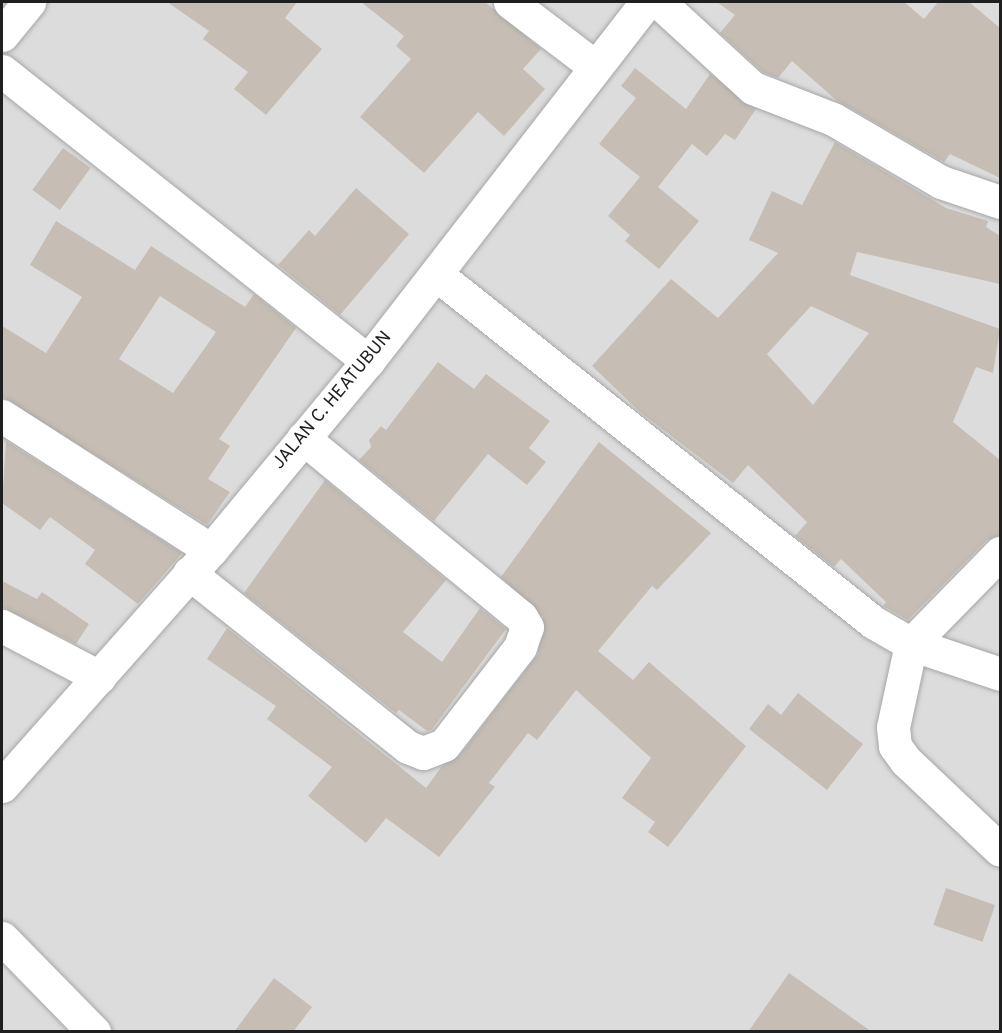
<!DOCTYPE html>
<html>
<head>
<meta charset="utf-8">
<style>
	body { margin:0 }
	#map { position:relative; width:1002px; height:1033px; overflow:hidden; background:#f1eee5; font-family:Overpass,sans-serif }
	div>[style] { position:absolute }
	.residential>* { inset:0; background:#dddcdc; transform-origin:0 0 }
	.building>* { inset:0; background:#c6beb4; transform-origin:0 0 }
	.roads { filter:drop-shadow(0 0 2px #a6a6a6) drop-shadow(0 0 2px #a6a6a6) }
	.minor>* { height:33px; margin:-16.5px; padding:0 16.5px; transform-origin:16.5px; border-radius:16.5px; background:#fff }
	span { translate:-50% -50%; white-space:nowrap; text-align:center; line-height:1.15; -webkit-text-stroke:4.5px #fff; paint-order:stroke }
	.street-label { font-size:18px; color:#1f1f1f }
	.frame { position:absolute; inset:0; border:3px solid #1f1f1f; pointer-events:none }
</style>
</head>
<body>
<div id="map">
	<div class="residential">
		<div style="left:2px;top:2px;width:998px;height:1029px"></div>
	</div>
	<div class="building">
		<div style="clip-path:polygon(167px 2px,297px 2px,285px 18px,322px 49px,266px 115px,234px 89px,248px 72px,203px 39px,209px 31px)"></div>
		<div style="clip-path:polygon(361px 2px,485px 2px,541px 49px,523px 69px,545px 89px,504px 136px,478px 112px,424px 173px,360px 117px,411px 59px,396px 46px,404px 36px)"></div>
		<div style="clip-path:polygon(717px 2px,904px 2px,924px 19px,938px 2px,969px 2px,1000px 28px,1000px 178px,950px 154px,944px 162px,836px 100px,792px 61px,778px 78px,763px 72px,720px 33px,735px 15px)"></div>
		<div style="clip-path:polygon(635px 68px,686px 109px,710px 74px,756px 109px,735px 140px,725px 134px,707px 156px,692px 144px,658px 187px,699px 221px,659px 269px,625px 241px,630px 235px,608px 216px,640px 177px,599px 144px,636px 98px,621px 86px)"></div>
		<div style="clip-path:polygon(evenodd,835px 142px,946px 208px,988px 221px,986px 227px,1000px 236px,1000px 284px,857px 252px,850px 275px,1000px 329px,993px 373px,976px 367px,953px 422px,1000px 460px,1000px 535px,987px 540px,908px 620px,883px 606px,886px 602px,841px 559px,834px 567px,795px 536px,807px 522px,748px 465px,733px 483px,640px 412px,592px 366px,671px 279px,718px 318px,778px 253px,749px 240px,772px 191px,802px 205px,835px 142px,811px 306px,869px 333px,813px 405px,767px 354px,811px 306px)"></div>
		<div style="left:63px;top:148px;width:34px;height:52px;rotate:36deg"></div>
		<div style="clip-path:polygon(356px 188px,409px 234px,340px 315px,278px 265px,309px 230px,315px 236px)"></div>
		<div style="clip-path:polygon(evenodd,56px 221px,135px 270px,151px 246px,245px 307px,254px 294px,296px 328px,219px 439px,230px 446px,208px 479px,230px 492px,207px 525px,2px 397px,2px 326px,46px 353px,82px 297px,30px 265px,56px 221px,160px 296px,216px 332px,173px 393px,119px 359px,160px 296px)"></div>
		<div style="clip-path:polygon(438px 362px,474px 389px,486px 374px,550px 421px,529px 448px,546px 462px,527px 485px,488px 454px,434px 521px,359px 460px,371px 447px,369px 440px,381px 426px,386px 430px)"></div>
		<div style="clip-path:polygon(6px 441px,182px 553px,138px 604px,85px 564px,95px 550px,50px 517px,40px 530px,2px 503px)"></div>
		<div style="clip-path:polygon(599px 442px,711px 533px,657px 590px,652px 586px,598px 651px,633px 680px,649px 662px,746px 746px,668px 847px,648px 832px,655px 822px,622px 798px,651px 758px,576px 690px,537px 740px,528px 733px,489px 783px,495px 787px,439px 857px,386px 818px,366px 843px,308px 796px,332px 767px,267px 719px,276px 706px,207px 659px,227px 628px,426px 788px,442px 766px,459px 756px,538px 654px,543px 617px,501px 577px)"></div>
		<div style="clip-path:polygon(325px 480px,446px 580px,403px 632px,442px 662px,480px 608px,506px 629px,432px 729px,427px 731px,399px 710px,396px 713px,244px 593px)"></div>
		<div style="clip-path:polygon(2px 581px,37px 599px,42px 592px,89px 624px,76px 644px,2px 607px)"></div>
		<div style="clip-path:polygon(798px 693px,863px 744px,827px 790px,749px 729px,768px 704px,781px 715px)"></div>
		<div style="left:946px;top:888px;width:52px;height:39px;rotate:19deg"></div>
		<div style="clip-path:polygon(789px 973px,872px 1032px,748px 1032px)"></div>
		<div style="clip-path:polygon(274px 978px,312px 1007px,293px 1032px,234px 1032px)"></div>
	</div>
	<div class="roads">
		<div class="minor">
			<div style="left:510px;top:2px;width:106px;rotate:37.3deg"></div>
			<div style="left:659px;top:2px;width:127px;rotate:42.5deg"></div>
			<div style="left:753px;top:88px;width:86px;rotate:21.2deg"></div>
			<div style="left:833px;top:119px;width:125px;rotate:30.3deg"></div>
			<div style="left:941px;top:182px;width:62px;rotate:18.7deg"></div>
			<div style="left:2px;top:35px;width:43px;rotate:-50.7deg"></div>
			<div style="left:2px;top:71px;width:467px;rotate:38.4deg"></div>
			<div style="left:436px;top:274px;width:559px;rotate:38.53deg"></div>
			<div style="left:873px;top:622px;width:44px;rotate:30.1deg"></div>
			<div style="left:911px;top:644px;width:94px;rotate:18.6deg"></div>
			<div style="left:2px;top:416px;width:248px;rotate:32.7deg"></div>
			<div style="left:1000px;top:553px;width:127px;rotate:134.4deg"></div>
			<div style="left:911px;top:644px;width:85px;rotate:102.2deg"></div>
			<div style="left:893px;top:727px;width:19px;rotate:84deg"></div>
			<div style="left:895px;top:746px;width:19px;rotate:54deg"></div>
			<div style="left:906px;top:761px;width:129px;rotate:43.4deg"></div>
			<div style="left:189px;top:573px;width:280px;rotate:38.5deg"></div>
			<div style="left:408px;top:747px;width:16px;rotate:22deg"></div>
			<div style="left:423px;top:753px;width:22px;rotate:-21deg"></div>
			<div style="left:444px;top:745px;width:124px;rotate:-52.2deg"></div>
			<div style="left:520px;top:647px;width:21px;rotate:-71deg"></div>
			<div style="left:527px;top:627px;width:12px;rotate:-121deg"></div>
			<div style="left:521px;top:617px;width:282px;rotate:-140.6deg"></div>
			<div style="left:2px;top:626px;width:110px;rotate:27.7deg"></div>
			<div style="left:2px;top:786px;width:315px;rotate:-48.5deg"></div>
			<div style="left:211px;top:550px;width:246px;rotate:-50.3deg"></div>
			<div style="left:368px;top:361px;width:454px;rotate:-52.2deg"></div>
			<div style="left:2px;top:938px;width:132px;rotate:45.6deg"></div>
		</div>
	</div>
	<div class="street-label">
		<span style="left:333px;top:401px;rotate:-50deg">JALAN C. HEATUBUN</span>
	</div>
	<div class="frame"></div>
</div>
</body>
</html>
